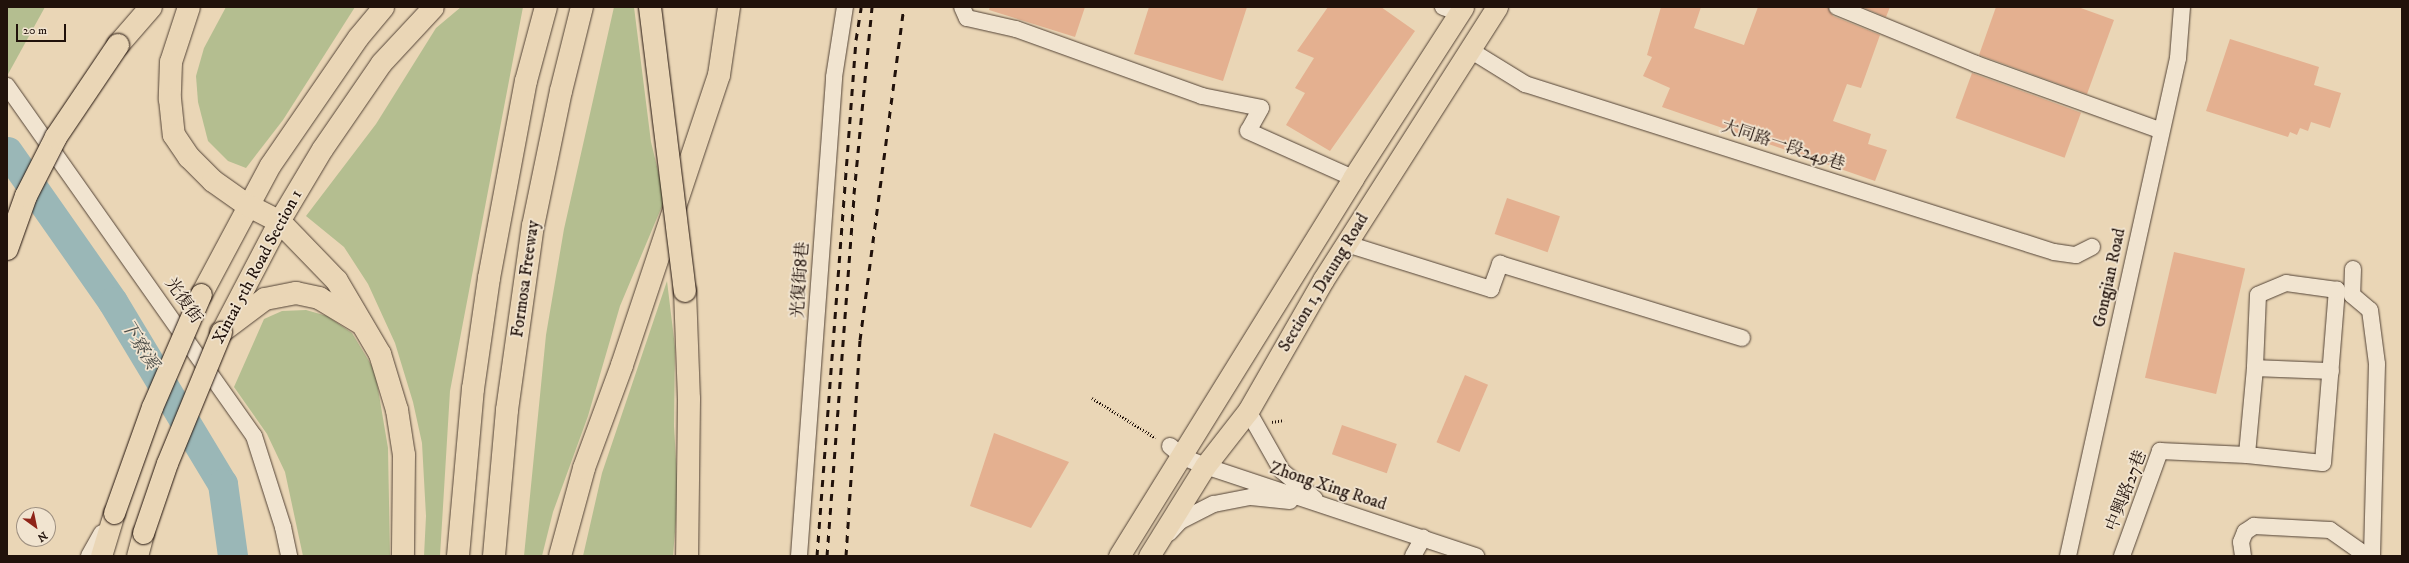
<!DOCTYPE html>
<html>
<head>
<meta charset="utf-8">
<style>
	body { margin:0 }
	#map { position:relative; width:2409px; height:563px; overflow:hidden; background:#ead6b6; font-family:"IM FELL DW Pica","Noto Serif TC",serif }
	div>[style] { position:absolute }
	.green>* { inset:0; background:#b4be90 }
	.stream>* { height:5px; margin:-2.5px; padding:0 2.5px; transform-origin:2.5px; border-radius:2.5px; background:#9ab7b7 }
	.river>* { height:30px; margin:-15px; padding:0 15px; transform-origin:15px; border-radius:15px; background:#9ab7b7 }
	.building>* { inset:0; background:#e4b090; transform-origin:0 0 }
	.path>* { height:2.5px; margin-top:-1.25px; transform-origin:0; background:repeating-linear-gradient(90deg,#21120b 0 1px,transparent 0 3px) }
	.roads { filter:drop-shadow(0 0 1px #534336) drop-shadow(0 0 1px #534336) }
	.minor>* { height:16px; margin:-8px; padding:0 8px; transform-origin:8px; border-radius:8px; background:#f1e4d0 }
	.major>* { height:21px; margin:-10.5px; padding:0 10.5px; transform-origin:10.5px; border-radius:10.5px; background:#ead6b6 }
	.highway>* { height:22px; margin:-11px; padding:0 11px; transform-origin:11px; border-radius:11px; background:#ead6b6 }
	.rail>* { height:3px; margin-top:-1.5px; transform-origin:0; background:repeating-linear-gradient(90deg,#21120b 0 7px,transparent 0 14px) }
	.bridges { filter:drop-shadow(0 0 1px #21120b) drop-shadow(0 0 1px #21120b) }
	.major-bridge>* { height:21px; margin:-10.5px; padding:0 10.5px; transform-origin:10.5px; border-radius:10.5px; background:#ead6b6 }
	.highway-bridge>* { height:22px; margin:-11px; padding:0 11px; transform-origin:11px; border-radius:11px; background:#ead6b6 }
	span { translate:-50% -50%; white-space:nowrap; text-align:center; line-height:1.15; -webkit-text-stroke:3.5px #f1e4d0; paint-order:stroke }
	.street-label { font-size:17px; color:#21120b }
	.water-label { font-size:18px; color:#4b4c47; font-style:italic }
	.frame { position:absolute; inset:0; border:8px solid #21120b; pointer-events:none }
	.north { position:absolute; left:16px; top:507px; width:40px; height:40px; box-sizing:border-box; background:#f1e4d0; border:1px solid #9e9081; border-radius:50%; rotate:147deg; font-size:11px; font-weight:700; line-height:16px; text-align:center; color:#21120b }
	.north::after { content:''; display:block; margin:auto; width:14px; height:18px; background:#8f2418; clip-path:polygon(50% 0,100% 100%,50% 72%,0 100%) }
	.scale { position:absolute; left:16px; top:24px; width:50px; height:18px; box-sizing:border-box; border:2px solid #21120b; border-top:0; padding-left:5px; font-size:12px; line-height:14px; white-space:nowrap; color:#21120b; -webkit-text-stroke:3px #f1e4d0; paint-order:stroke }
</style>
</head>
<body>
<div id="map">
	<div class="green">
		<div style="clip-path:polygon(7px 7px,45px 7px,7px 76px)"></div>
		<div style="clip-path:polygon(226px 7px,355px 7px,283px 120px,246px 168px,228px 161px,208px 141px,198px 102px,196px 76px,204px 48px)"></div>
		<div style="clip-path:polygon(461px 7px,523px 7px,450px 391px,440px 556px,424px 556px,426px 516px,422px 443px,413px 402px,395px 343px,368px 284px,344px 247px,306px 216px,376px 124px,436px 28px)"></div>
		<div style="clip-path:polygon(614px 7px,634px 7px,651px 142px,665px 199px,620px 306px,588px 416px,553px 512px,542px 556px,524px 556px,546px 335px,564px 229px)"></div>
		<div style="clip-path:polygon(667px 281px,675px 347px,674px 426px,678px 495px,673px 556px,583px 556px,602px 473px)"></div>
		<div style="clip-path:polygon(306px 310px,327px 316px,352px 333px,375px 371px,388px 448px,390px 556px,303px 556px,285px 472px,267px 434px,234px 387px,264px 319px,282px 311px)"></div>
	</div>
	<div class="stream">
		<div style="left:7px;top:150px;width:2px;rotate:63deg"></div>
	</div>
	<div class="river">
		<div style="left:8px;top:152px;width:183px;rotate:55deg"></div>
		<div style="left:113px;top:302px;width:213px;rotate:58.9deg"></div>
		<div style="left:223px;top:484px;width:73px;rotate:82.1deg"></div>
	</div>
	<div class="building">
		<div style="clip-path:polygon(990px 7px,1085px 7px,1075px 37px,989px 10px)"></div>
		<div style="clip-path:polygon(1149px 7px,1247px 7px,1223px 81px,1134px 54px)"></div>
		<div style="clip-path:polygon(1328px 7px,1381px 7px,1415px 31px,1330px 151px,1286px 125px,1305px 93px,1295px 88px,1314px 58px,1297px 51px)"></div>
		<div style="clip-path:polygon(1661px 7px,1701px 7px,1694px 28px,1744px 45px,1758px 7px,1828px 7px,1833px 16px,1880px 35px,1861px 88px,1847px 84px,1833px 121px,1871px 134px,1868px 144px,1887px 150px,1875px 181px,1662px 107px,1670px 88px,1643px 76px,1652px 57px,1647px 55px)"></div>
		<div style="clip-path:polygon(1862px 7px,1890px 7px,1886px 17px)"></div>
		<div style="clip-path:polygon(1996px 7px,2078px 7px,2114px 20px,2087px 94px,1979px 55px)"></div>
		<div style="clip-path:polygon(2230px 39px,2319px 67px,2314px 85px,2341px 93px,2330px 128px,2311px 122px,2308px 131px,2300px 128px,2297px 135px,2290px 132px,2288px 137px,2206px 111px)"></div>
		<div style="left:1972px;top:73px;width:116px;height:48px;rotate:20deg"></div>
		<div style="left:1507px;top:198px;width:56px;height:38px;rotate:19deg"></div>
		<div style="left:2174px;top:252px;width:73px;height:129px;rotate:13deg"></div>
		<div style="left:1465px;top:375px;width:25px;height:73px;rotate:23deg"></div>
		<div style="left:1342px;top:425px;width:58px;height:31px;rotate:19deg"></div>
		<div style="clip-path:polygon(994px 433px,1069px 462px,1031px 528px,970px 506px)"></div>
	</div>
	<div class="path">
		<div style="left:1092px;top:398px;width:75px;rotate:32deg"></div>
		<div style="left:1272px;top:422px;width:12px;rotate:-9deg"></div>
	</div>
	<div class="roads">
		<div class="minor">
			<div style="left:962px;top:7px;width:12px;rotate:66deg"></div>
			<div style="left:967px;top:18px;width:50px;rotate:12.7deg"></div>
			<div style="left:1016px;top:29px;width:198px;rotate:19.8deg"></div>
			<div style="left:1202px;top:96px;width:60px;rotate:11.5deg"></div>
			<div style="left:1261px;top:108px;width:26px;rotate:119deg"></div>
			<div style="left:1248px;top:131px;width:115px;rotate:24.1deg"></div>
			<div style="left:1443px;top:7px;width:18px;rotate:19deg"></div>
			<div style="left:1837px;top:7px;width:150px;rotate:22.3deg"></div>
			<div style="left:1976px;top:64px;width:192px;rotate:19.8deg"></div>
			<div style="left:1470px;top:50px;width:65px;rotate:31.7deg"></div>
			<div style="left:1525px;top:84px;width:555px;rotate:17.62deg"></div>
			<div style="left:2054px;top:252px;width:22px;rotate:8deg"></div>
			<div style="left:2076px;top:255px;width:18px;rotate:-27deg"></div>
			<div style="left:7px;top:86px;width:428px;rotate:54.8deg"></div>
			<div style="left:254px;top:436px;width:96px;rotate:72.3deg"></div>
			<div style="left:283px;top:527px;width:30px;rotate:78deg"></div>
			<div style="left:1347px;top:244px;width:151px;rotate:17.4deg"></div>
			<div style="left:1491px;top:289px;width:27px;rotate:-70deg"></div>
			<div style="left:1500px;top:264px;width:253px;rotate:17deg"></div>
			<div style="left:2353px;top:269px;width:26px;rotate:92deg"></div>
			<div style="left:2352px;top:295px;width:23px;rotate:40deg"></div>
			<div style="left:2370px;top:310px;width:54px;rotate:82.6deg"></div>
			<div style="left:2377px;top:364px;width:192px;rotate:91.5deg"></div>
			<div style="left:2255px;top:368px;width:76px;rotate:2.3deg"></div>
			<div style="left:1248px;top:411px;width:69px;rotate:60.5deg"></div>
			<div style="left:1282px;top:471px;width:43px;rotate:40.3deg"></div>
			<div style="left:1170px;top:446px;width:17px;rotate:40deg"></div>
			<div style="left:1183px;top:457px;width:24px;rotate:22deg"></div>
			<div style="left:1205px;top:466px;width:286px;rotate:18.4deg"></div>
			<div style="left:1169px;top:533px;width:16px;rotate:-47deg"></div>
			<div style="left:1180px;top:521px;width:38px;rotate:-27deg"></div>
			<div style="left:1214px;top:504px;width:38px;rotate:-11deg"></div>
			<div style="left:1251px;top:497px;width:39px;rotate:6deg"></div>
			<div style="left:89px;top:556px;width:26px;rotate:-61deg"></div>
			<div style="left:799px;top:556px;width:480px;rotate:-85.8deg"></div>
			<div style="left:834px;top:77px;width:71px;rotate:-81.1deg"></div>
			<div style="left:1413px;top:556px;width:21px;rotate:-61deg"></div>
			<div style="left:2068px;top:556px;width:510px;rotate:-77.54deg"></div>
			<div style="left:2178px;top:58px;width:51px;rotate:-85.5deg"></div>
			<div style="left:2122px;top:556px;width:112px;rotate:-70.1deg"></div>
			<div style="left:2160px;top:451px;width:87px;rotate:2.6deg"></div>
			<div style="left:2247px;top:455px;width:76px;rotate:6deg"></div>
			<div style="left:2323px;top:463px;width:174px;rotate:-85.4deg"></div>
			<div style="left:2337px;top:290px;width:51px;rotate:-172.2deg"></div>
			<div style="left:2286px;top:283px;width:30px;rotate:157deg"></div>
			<div style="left:2258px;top:295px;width:73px;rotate:92.4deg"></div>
			<div style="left:2255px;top:368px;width:87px;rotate:95.3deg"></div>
			<div style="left:2243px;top:556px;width:14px;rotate:-98deg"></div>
			<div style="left:2241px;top:542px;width:11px;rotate:-68deg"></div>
			<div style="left:2245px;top:532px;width:11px;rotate:-34deg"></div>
			<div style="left:2254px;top:526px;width:76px;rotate:3deg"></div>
			<div style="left:2330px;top:530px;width:45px;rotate:35.1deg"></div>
		</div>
		<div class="major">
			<div style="left:201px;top:294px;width:146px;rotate:-61.9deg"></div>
			<div style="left:270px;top:165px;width:155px;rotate:-55.5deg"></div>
			<div style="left:358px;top:37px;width:39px;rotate:-50deg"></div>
			<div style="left:221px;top:332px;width:125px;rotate:-62.4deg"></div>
			<div style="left:279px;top:221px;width:84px;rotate:-59.2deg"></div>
			<div style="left:322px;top:149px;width:104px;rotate:-55.5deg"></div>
			<div style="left:381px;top:63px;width:76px;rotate:-47.1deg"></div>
			<div style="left:101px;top:556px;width:45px;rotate:-73.2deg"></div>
			<div style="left:137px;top:556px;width:24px;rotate:-75deg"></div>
			<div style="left:1119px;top:556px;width:445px;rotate:-58.2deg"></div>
			<div style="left:1353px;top:178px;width:203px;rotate:-57.2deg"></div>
			<div style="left:1149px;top:556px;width:106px;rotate:-58.1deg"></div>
			<div style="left:1205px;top:466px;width:70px;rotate:-52deg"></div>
			<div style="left:1248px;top:411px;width:151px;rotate:-60.2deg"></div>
			<div style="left:1323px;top:280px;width:324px;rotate:-57.5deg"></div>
		</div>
		<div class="highway">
			<div style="left:189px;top:7px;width:58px;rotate:108.1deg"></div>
			<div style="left:171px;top:62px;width:37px;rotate:92deg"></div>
			<div style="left:170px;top:99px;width:36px;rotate:84deg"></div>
			<div style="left:174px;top:135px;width:27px;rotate:56deg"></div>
			<div style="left:189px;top:157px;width:34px;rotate:45deg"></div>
			<div style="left:213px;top:181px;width:42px;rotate:35.2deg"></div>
			<div style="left:247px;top:205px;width:36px;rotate:27deg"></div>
			<div style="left:279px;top:221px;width:83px;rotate:46deg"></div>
			<div style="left:337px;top:281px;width:85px;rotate:59.5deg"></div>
			<div style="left:380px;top:354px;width:59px;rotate:73.1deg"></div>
			<div style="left:397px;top:410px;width:46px;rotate:81.2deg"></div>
			<div style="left:404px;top:455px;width:101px;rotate:90.6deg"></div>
			<div style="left:118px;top:45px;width:50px;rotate:-49deg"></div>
			<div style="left:685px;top:291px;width:108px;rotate:87.9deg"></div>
			<div style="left:689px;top:399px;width:157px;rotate:90.7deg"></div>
			<div style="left:221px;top:332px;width:55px;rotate:-36.9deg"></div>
			<div style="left:265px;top:299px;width:32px;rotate:-11deg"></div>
			<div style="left:296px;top:293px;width:24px;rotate:12deg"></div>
			<div style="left:319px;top:298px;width:47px;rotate:31deg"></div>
			<div style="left:458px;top:556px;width:168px;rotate:-84.9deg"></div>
			<div style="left:473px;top:389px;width:112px;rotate:-81.8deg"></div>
			<div style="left:489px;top:278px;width:200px;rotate:-79.4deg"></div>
			<div style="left:526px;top:81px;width:77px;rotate:-74.9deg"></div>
			<div style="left:494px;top:556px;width:147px;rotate:-84.9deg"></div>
			<div style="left:507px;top:410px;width:186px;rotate:-82deg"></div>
			<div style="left:533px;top:226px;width:138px;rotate:-78.3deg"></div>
			<div style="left:561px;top:91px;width:87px;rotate:-76deg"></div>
			<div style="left:560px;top:556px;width:91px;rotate:-74.7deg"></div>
			<div style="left:584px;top:468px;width:110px;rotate:-69.7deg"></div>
			<div style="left:622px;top:365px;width:306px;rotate:-71.5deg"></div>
			<div style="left:719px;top:75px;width:69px;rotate:-81.6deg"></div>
		</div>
	</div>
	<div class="rail">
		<div style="left:817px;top:556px;width:517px;rotate:-85.68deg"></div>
		<div style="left:856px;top:40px;width:33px;rotate:-81deg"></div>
		<div style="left:827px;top:556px;width:363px;rotate:-85.7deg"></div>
		<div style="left:854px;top:194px;width:188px;rotate:-84.5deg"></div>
		<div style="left:846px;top:556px;width:216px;rotate:-86.3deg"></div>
		<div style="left:860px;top:340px;width:336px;rotate:-82.5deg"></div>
	</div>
	<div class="bridges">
		<div class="major-bridge">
			<div style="left:114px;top:513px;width:113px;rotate:-70.3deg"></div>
			<div style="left:152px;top:407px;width:123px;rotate:-66.6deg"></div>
			<div style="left:143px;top:533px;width:74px;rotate:-71.1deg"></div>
			<div style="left:167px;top:463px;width:142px;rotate:-67.6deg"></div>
		</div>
		<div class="highway-bridge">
			<div style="left:650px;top:7px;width:286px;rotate:83deg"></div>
			<div style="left:7px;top:249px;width:56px;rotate:-70.3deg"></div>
			<div style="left:26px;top:196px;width:66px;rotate:-63deg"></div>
			<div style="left:56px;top:137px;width:111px;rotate:-56deg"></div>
		</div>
	</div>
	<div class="street-label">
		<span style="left:1783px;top:146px;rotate:18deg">大同路一段249巷</span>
		<span style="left:258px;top:267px;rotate:-62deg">Xintai 5th Road Section 1</span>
		<span style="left:2110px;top:278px;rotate:-78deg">Gongjian Road</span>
		<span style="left:526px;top:279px;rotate:-82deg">Formosa Freeway</span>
		<span style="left:801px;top:280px;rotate:-86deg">光復街8巷</span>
		<span style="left:1324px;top:283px;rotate:-59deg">Section 1, Datung Road</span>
		<span style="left:183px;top:301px;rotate:55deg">光復街</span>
		<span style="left:1328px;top:487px;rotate:18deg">Zhong Xing Road</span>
		<span style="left:2127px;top:491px;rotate:-69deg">中興路27巷</span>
	</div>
	<div class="water-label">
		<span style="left:139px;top:345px;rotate:59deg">下寮溪</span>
	</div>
	<div class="frame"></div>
	<div class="north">N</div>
	<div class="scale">20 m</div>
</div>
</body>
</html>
